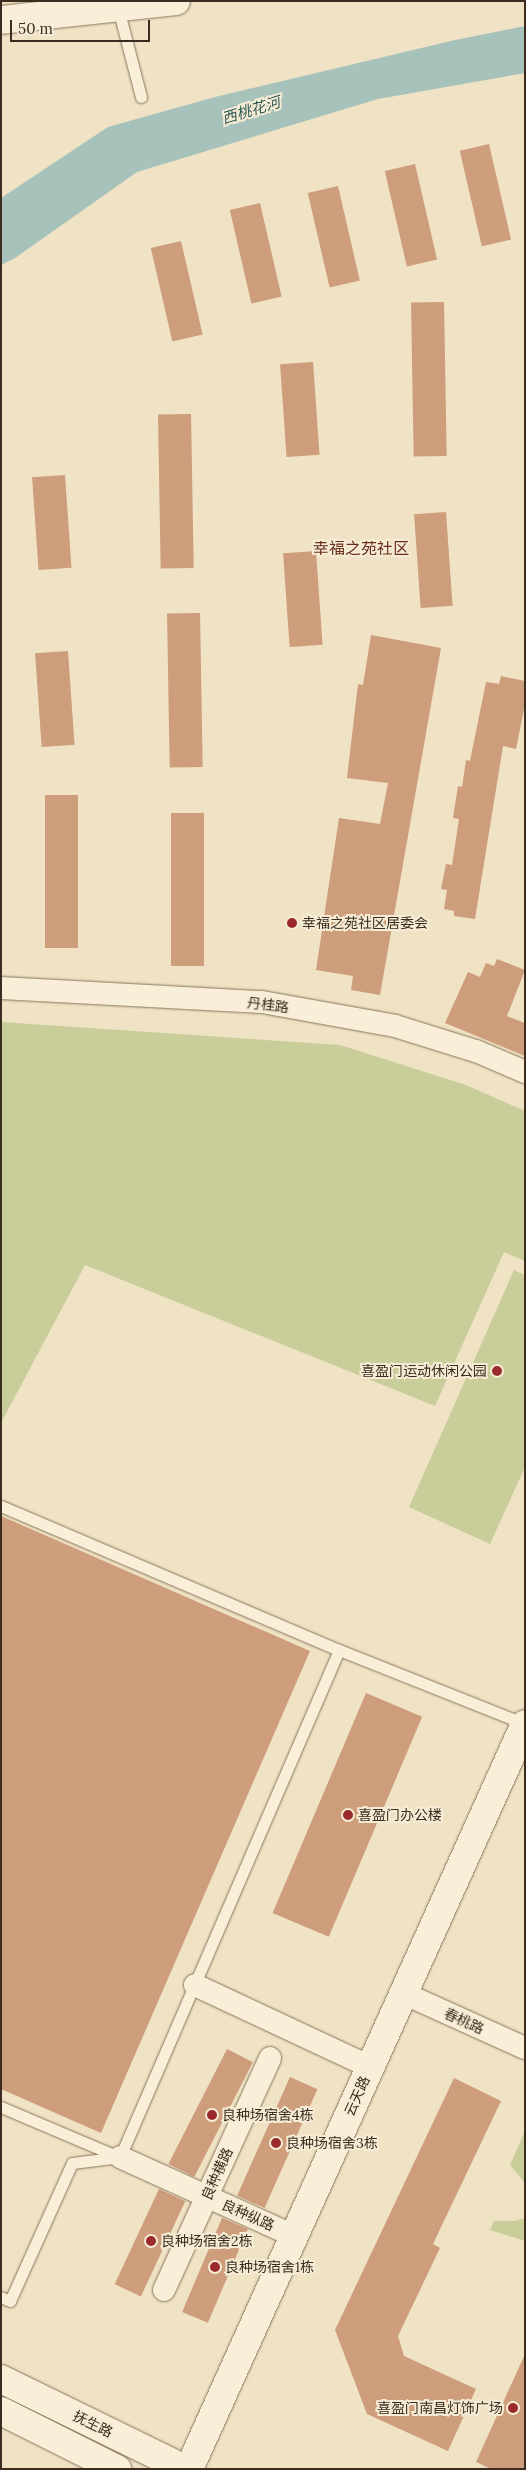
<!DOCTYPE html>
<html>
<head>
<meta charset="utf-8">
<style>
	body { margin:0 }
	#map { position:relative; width:526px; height:2470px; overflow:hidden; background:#efe2c5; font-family:Lora,"Noto Sans SC",serif }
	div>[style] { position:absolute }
	.green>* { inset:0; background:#c8cd99 }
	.water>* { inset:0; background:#a7c2ba }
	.building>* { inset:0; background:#ce9d7b; transform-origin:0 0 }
	.roads { filter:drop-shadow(0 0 1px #8a745b) drop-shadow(0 0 1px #8a745b) }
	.lane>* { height:11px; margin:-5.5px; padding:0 5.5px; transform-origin:5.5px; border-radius:5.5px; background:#f9efd9 }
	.street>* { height:22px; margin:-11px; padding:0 11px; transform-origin:11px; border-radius:11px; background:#f9efd9 }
	.secondary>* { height:28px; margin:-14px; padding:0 14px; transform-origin:14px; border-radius:14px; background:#f9efd9 }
	.dots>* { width:14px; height:14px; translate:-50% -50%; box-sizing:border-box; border:2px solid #f6ecd5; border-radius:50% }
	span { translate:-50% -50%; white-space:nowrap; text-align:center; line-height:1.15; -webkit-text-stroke:4px #f6ecd5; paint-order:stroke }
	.poi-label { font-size:14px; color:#3a2c1f }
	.left { translate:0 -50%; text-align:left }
	.right { translate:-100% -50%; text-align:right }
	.street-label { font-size:14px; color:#3a2c1f }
	.water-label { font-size:15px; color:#2e5a57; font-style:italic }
	.quarter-label { font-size:16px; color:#682d1e }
	.frame { position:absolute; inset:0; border:2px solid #3a2c1f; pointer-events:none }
	.scale { position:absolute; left:10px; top:20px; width:140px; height:22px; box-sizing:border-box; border:2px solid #3a2c1f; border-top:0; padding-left:6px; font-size:15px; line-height:18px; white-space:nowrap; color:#3a2c1f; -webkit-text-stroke:4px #f6ecd5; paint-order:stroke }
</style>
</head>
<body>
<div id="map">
	<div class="green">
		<div style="clip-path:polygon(1px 1022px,340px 1045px,466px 1085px,525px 1111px,525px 1261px,504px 1252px,435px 1406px,85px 1265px,1px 1423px)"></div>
		<div style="clip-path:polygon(514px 1270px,525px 1275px,525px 1467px,490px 1544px,409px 1507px)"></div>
		<div style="clip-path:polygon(525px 2131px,525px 2183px,510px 2165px)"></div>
		<div style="clip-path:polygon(525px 2218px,525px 2241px,490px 2230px,494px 2221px,515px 2221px)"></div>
	</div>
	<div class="water">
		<div style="clip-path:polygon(525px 26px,525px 73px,378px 99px,137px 172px,15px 258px,1px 265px,1px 198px,108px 127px,215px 97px,455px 40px)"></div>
	</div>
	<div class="building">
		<div style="left:489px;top:144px;width:98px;height:30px;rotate:77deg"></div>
		<div style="left:415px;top:164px;width:98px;height:31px;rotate:77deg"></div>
		<div style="left:338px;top:186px;width:97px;height:31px;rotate:77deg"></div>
		<div style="left:260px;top:203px;width:96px;height:31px;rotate:77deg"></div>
		<div style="left:181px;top:241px;width:96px;height:31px;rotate:77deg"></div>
		<div style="left:444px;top:302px;width:154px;height:33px;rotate:89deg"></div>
		<div style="left:313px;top:362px;width:93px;height:33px;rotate:86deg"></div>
		<div style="left:191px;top:414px;width:154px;height:33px;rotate:89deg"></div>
		<div style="left:65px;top:475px;width:93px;height:33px;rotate:86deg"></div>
		<div style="left:446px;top:512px;width:94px;height:32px;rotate:86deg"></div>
		<div style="left:316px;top:551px;width:94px;height:33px;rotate:86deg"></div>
		<div style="left:200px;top:613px;width:154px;height:33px;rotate:89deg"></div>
		<div style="clip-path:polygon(371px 635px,441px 648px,380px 995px,351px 990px,353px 976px,316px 970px,339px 818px,380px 824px,388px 783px,347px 778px,358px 684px,363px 685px)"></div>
		<div style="left:68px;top:651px;width:94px;height:33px;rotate:86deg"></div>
		<div style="clip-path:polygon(501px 676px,525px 681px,525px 704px,516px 749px,503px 746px,475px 919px,454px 916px,454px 911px,444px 909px,447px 890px,441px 889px,446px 864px,452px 865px,459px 819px,453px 818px,458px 786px,462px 787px,466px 760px,470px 761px,486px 682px,499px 684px)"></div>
		<div style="left:45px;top:795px;width:33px;height:153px"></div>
		<div style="left:171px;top:813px;width:33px;height:153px"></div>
		<div style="clip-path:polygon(497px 959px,525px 970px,507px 1016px,525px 1023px,525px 1056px,445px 1023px,468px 972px,480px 977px,486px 963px,494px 966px)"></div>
		<div style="clip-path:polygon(1px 1516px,310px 1651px,101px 2133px,1px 2089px)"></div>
		<div style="left:366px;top:1693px;width:61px;height:239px;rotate:23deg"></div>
		<div style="left:227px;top:2049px;width:29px;height:129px;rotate:27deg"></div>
		<div style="left:290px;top:2077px;width:30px;height:130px;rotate:24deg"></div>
		<div style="clip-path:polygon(454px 2078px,501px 2101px,433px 2244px,440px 2248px,398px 2336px,404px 2356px,476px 2389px,448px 2451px,367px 2414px,335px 2330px)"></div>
		<div style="left:159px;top:2189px;width:29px;height:105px;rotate:25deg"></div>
		<div style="left:222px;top:2218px;width:28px;height:102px;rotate:23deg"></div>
		<div style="clip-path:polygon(525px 2354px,525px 2469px,491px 2469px,476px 2462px)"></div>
	</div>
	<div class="roads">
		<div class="lane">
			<div style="left:118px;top:8px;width:92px;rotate:75.5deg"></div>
			<div style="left:1px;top:1506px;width:367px;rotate:23.1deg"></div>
			<div style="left:339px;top:1650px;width:552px;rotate:113.36deg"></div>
			<div style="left:120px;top:2157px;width:48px;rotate:172.9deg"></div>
			<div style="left:72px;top:2163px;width:151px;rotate:114.2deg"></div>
			<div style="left:10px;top:2301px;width:10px;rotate:-156deg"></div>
			<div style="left:339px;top:1650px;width:200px;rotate:21.7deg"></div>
			<div style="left:1px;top:2107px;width:128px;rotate:23deg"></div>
		</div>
		<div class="street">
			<div style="left:1px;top:988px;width:261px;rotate:3.1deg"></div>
			<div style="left:262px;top:1002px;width:135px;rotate:10.2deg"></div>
			<div style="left:395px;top:1026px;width:85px;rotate:17.2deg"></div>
			<div style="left:476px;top:1051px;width:53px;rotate:23.2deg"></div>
			<div style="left:195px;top:1985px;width:193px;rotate:25.1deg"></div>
			<div style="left:403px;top:1993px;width:134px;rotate:24.3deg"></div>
			<div style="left:120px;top:2157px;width:191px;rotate:24.4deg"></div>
			<div style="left:164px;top:2290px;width:255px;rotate:-65.4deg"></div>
		</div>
		<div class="secondary">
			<div style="left:1px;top:20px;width:176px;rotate:-6.2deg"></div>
			<div style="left:1px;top:2379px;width:205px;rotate:26.1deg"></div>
			<div style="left:1px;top:2411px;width:130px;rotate:26.6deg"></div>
			<div style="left:189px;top:2469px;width:817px;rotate:-65.72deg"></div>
		</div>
	</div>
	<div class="dots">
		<div style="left:292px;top:923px;background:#9a2a2b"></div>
		<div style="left:497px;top:1371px;background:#9a2a2b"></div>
		<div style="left:348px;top:1815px;background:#9a2a2b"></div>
		<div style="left:212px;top:2115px;background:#9a2a2b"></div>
		<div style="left:276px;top:2143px;background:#9a2a2b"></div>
		<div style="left:151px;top:2241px;background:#9a2a2b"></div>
		<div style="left:215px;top:2267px;background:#9a2a2b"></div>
		<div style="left:513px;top:2408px;background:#9a2a2b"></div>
	</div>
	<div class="poi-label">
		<span class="left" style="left:302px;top:923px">幸福之苑社区居委会</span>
		<span class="right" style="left:487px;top:1371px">喜盈门运动休闲公园</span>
		<span class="left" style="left:358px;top:1815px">喜盈门办公楼</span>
		<span class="left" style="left:222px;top:2115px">良种场宿舍4栋</span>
		<span class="left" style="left:286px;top:2143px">良种场宿舍3栋</span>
		<span class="left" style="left:161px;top:2241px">良种场宿舍2栋</span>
		<span class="left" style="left:225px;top:2267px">良种场宿舍1栋</span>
		<span class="right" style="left:503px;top:2408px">喜盈门南昌灯饰广场</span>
	</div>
	<div class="street-label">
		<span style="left:268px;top:1005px;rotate:7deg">丹桂路</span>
		<span style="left:464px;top:2021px;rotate:24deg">春桃路</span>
		<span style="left:357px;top:2096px;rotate:-66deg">云天路</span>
		<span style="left:217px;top:2174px;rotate:-66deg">良种横路</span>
		<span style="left:248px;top:2215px;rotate:24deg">良种纵路</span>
		<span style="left:93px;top:2424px;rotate:26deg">抚生路</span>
	</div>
	<div class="water-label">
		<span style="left:251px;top:110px;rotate:-17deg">西桃花河</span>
	</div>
	<div class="quarter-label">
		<span style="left:361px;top:548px">幸福之苑社区</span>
	</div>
	<div class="frame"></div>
	<div class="scale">50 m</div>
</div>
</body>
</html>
